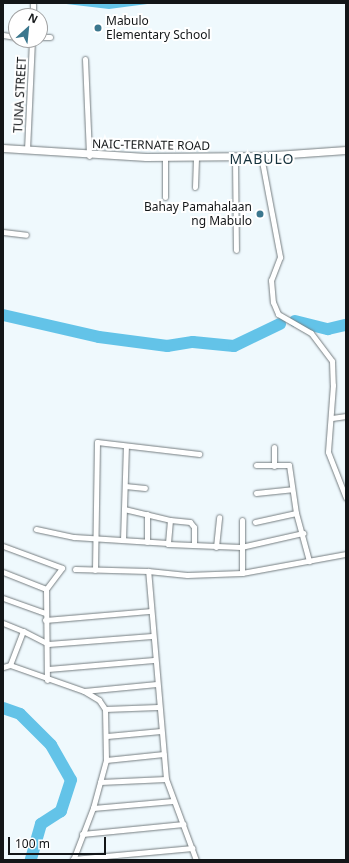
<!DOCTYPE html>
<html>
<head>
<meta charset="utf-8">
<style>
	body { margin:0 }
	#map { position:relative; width:349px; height:863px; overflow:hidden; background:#eff9fd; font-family:"Noto Sans",sans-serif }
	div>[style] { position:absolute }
	.water>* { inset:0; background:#63c3e8 }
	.river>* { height:12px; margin:-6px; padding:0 6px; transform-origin:6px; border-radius:6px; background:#63c3e8 }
	.roads { filter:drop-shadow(0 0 1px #757d80) drop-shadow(0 0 1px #757d80) }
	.street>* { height:5px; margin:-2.5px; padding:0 2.5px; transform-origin:2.5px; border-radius:2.5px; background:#fff }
	.secondary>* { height:7px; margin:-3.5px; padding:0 3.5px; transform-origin:3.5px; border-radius:3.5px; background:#fff }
	.dots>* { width:11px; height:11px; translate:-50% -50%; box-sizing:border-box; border:2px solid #fff; border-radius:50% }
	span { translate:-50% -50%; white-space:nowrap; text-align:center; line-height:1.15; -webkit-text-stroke:4px #fff; paint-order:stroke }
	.poi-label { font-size:12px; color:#131618 }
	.left { translate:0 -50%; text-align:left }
	.right { translate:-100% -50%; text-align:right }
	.street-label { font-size:12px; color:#131618 }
	.quarter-label { font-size:14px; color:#15323d; letter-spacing:1px }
	.frame { position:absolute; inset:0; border:4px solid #131618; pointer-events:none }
	.north { position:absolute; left:8px; top:8px; width:40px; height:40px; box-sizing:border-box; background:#fff; border:1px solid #a1a2a3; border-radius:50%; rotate:27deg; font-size:11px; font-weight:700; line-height:16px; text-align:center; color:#131618 }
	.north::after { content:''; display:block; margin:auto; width:14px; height:18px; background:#3b778e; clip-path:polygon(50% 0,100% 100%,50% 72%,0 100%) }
	.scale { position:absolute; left:8px; top:837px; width:98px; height:18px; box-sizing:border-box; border:2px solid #131618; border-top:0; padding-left:5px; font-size:12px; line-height:14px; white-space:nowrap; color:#131618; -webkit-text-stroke:3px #fff; paint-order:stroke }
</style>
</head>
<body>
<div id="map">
	<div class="water">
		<div style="clip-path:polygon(58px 3px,155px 3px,109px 9px)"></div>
	</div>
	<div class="river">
		<div style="left:3px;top:315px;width:98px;rotate:12.9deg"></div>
		<div style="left:99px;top:337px;width:69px;rotate:7.5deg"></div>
		<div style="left:167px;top:346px;width:26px;rotate:-9deg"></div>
		<div style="left:193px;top:342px;width:41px;rotate:5.6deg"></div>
		<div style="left:234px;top:346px;width:51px;rotate:-25.6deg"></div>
		<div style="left:295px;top:321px;width:34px;rotate:14deg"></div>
		<div style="left:328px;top:329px;width:18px;rotate:-13deg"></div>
		<div style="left:3px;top:708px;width:18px;rotate:19deg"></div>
		<div style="left:20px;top:714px;width:44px;rotate:45deg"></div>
		<div style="left:51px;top:745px;width:40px;rotate:60.3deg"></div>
		<div style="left:71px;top:780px;width:33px;rotate:108deg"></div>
		<div style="left:61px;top:811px;width:24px;rotate:147deg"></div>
		<div style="left:41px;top:824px;width:37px;rotate:106deg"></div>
	</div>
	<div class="roads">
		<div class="street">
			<div style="left:33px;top:16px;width:12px;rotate:-90deg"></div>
			<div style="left:3px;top:35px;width:13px;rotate:9deg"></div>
			<div style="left:40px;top:37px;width:10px"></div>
			<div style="left:85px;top:59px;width:97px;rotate:87.6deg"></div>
			<div style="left:27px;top:150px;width:110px;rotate:-87.4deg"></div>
			<div style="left:261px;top:156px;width:103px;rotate:79.3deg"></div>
			<div style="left:280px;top:257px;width:25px;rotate:111deg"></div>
			<div style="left:271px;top:280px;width:22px;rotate:85deg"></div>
			<div style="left:273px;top:302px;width:13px;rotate:67deg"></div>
			<div style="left:278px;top:314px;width:38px;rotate:30deg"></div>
			<div style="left:311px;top:333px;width:35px;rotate:53deg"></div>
			<div style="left:332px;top:361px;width:24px;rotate:88deg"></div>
			<div style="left:333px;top:385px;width:67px;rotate:94.3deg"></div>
			<div style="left:328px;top:452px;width:49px;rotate:68.6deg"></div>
			<div style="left:235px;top:157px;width:93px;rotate:89.4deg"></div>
			<div style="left:195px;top:187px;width:30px;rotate:-88deg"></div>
			<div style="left:165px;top:197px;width:40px;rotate:-90deg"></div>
			<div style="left:3px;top:232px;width:23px;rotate:7deg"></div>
			<div style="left:332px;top:418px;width:14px;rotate:-8deg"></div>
			<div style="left:256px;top:465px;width:33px"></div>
			<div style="left:289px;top:465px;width:49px;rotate:81.7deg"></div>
			<div style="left:296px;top:513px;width:50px;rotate:74.8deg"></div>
			<div style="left:274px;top:466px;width:19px;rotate:-90deg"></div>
			<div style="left:125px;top:486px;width:20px;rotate:6deg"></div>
			<div style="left:256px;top:493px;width:36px;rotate:-6deg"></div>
			<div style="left:124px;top:509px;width:47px;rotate:13.4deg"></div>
			<div style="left:147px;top:514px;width:28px;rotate:90deg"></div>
			<div style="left:255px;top:522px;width:42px;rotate:-12.4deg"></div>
			<div style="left:36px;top:529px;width:39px;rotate:12deg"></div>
			<div style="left:74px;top:537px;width:94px;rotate:3.7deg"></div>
			<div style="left:123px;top:540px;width:94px;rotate:-88.2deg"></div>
			<div style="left:194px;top:545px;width:18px;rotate:-90deg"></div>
			<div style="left:194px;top:527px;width:6px;rotate:-129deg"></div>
			<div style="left:190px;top:522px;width:20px;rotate:-174deg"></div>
			<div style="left:170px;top:520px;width:24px;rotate:95deg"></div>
			<div style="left:168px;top:544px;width:73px;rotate:2.4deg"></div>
			<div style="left:241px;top:547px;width:64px;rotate:-12.7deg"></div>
			<div style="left:3px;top:546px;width:63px;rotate:20.4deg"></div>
			<div style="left:62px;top:568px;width:26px;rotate:127deg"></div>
			<div style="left:46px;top:589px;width:91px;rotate:89.4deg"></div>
			<div style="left:216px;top:547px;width:30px;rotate:-84deg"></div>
			<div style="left:75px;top:569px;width:73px;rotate:1.6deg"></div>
			<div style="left:95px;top:570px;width:128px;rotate:-89.1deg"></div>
			<div style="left:97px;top:442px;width:103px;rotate:6.7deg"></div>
			<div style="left:3px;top:572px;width:46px;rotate:21.6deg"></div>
			<div style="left:242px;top:573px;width:53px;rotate:-90deg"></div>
			<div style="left:3px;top:598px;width:45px;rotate:19.7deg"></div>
			<div style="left:45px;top:620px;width:104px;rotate:-4.9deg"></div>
			<div style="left:3px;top:623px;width:22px;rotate:22deg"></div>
			<div style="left:23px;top:631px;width:36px;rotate:111deg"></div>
			<div style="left:23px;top:631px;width:28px;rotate:27deg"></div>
			<div style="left:48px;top:644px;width:104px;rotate:-4.4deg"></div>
			<div style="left:3px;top:667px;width:7px;rotate:-16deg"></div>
			<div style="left:10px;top:665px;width:78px;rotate:19.4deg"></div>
			<div style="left:84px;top:691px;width:73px;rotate:-5.5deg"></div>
			<div style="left:48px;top:669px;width:106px;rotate:-4.9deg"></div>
			<div style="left:105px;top:709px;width:53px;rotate:-2.2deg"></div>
			<div style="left:107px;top:736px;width:54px;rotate:-5.3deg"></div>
			<div style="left:106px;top:760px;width:58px;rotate:-5.9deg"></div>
			<div style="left:100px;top:782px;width:66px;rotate:-2.6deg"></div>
			<div style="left:93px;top:808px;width:80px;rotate:-5deg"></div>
			<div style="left:82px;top:834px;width:102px;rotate:-5.6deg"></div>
			<div style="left:73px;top:859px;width:120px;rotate:-5.3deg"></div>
			<div style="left:73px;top:860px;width:56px;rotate:-69deg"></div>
			<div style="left:93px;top:808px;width:50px;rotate:-74.8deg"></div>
			<div style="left:106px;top:760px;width:51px;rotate:-91.1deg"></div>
			<div style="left:105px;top:709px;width:11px;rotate:-124deg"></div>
			<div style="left:99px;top:700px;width:17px;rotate:-149deg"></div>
			<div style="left:196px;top:860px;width:86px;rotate:-110.3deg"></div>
			<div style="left:166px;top:779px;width:209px;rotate:-94.9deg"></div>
			<div style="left:148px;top:571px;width:39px;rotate:6deg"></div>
			<div style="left:187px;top:575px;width:55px;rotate:-2.1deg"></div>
			<div style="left:242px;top:573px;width:106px;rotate:-10.4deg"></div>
		</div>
		<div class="secondary">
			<div style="left:3px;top:148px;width:143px;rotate:3.6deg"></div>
			<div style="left:146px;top:157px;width:115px;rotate:-0.5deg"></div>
			<div style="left:261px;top:156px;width:85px;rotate:-4deg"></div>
		</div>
	</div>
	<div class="dots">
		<div style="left:98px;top:28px;background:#3b778e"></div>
		<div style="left:260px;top:214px;background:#3b778e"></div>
	</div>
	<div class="poi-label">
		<span class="left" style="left:106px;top:28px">Mabulo<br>Elementary School</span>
		<span class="right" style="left:252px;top:214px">Bahay Pamahalaan<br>ng Mabulo</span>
	</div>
	<div class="street-label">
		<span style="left:20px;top:95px;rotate:-87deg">TUNA STREET</span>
		<span style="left:151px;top:145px;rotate:1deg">NAIC-TERNATE ROAD</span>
	</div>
	<div class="quarter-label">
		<span style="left:262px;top:159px">MABULO</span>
	</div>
	<div class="frame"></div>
	<div class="north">N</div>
	<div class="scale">100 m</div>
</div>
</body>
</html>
